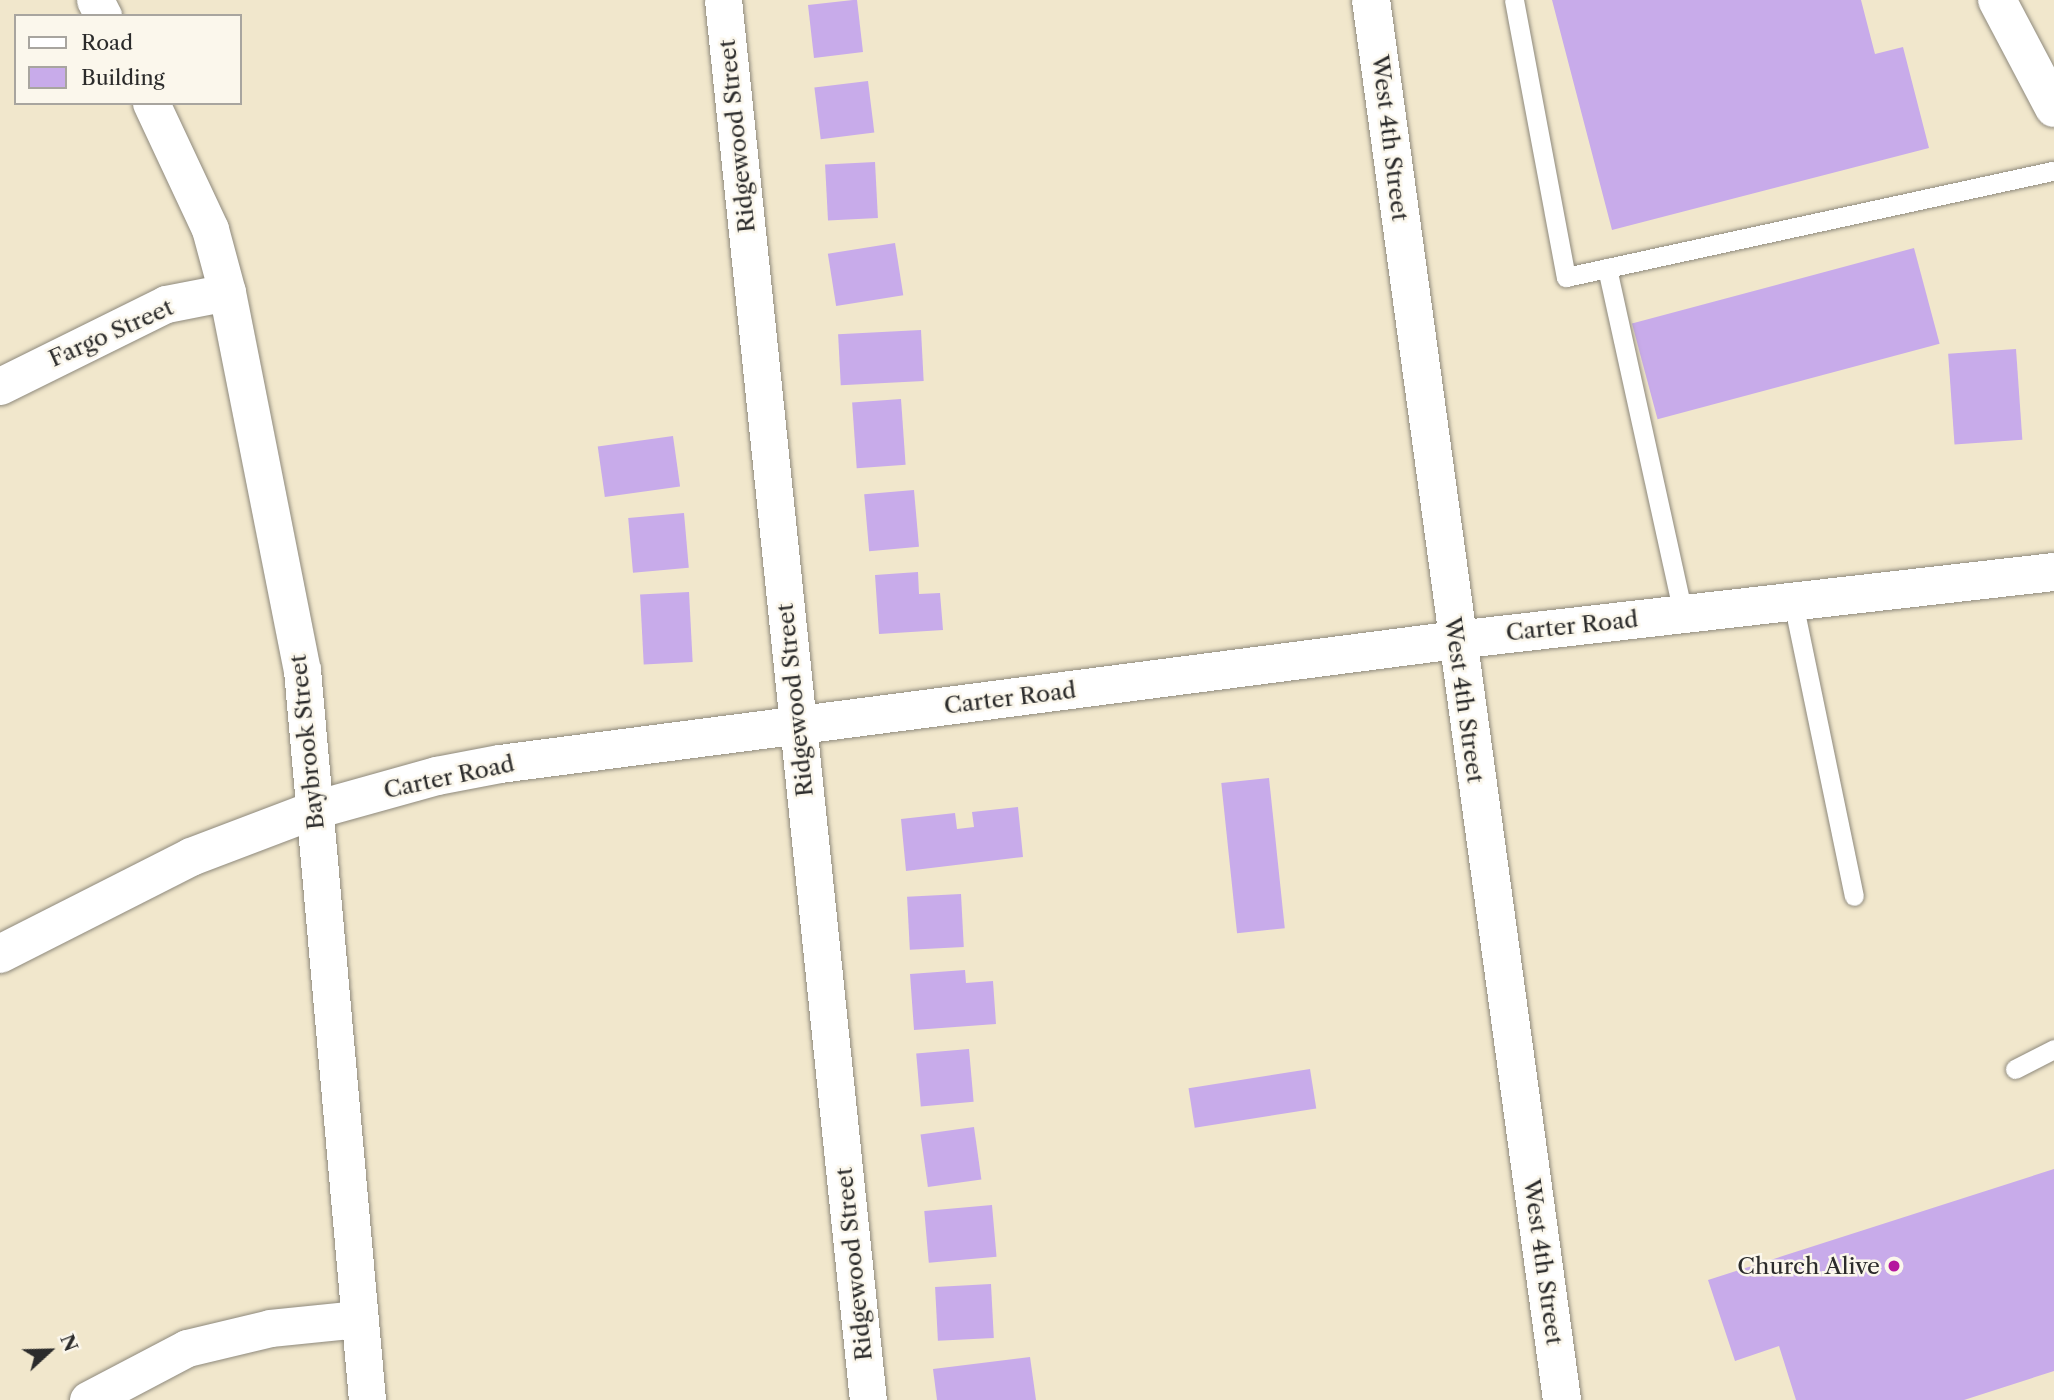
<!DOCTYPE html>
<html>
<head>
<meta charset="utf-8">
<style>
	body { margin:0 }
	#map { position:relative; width:2054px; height:1400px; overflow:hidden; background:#f1e7cc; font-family:"Libre Caslon Text",serif }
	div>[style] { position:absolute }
	.building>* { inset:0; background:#c8abea; transform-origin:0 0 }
	.roads { filter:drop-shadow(0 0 2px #8e897c) drop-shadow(0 0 2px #8e897c) }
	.service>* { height:19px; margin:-9.5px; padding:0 9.5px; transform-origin:9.5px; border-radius:9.5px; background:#fff }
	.minor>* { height:37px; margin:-18.5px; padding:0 18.5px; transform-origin:18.5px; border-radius:18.5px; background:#fff }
	.secondary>* { height:38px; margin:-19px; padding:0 19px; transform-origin:19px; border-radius:19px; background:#fff }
	.primary>* { height:38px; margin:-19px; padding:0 19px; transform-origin:19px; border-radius:19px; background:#fff }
	.dots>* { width:19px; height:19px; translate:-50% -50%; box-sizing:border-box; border:4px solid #fbf7ec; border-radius:50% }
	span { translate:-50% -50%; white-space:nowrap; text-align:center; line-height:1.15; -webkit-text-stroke:5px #fbf7ec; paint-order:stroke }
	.street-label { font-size:23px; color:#2b2b2b }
	.poi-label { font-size:23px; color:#2b2b2b }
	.right { translate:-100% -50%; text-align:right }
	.legend { position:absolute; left:14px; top:14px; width:228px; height:91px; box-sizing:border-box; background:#fbf7ec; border:2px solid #a8a59f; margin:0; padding:9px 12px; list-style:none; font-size:21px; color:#2b2b2b }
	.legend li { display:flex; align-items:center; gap:14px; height:35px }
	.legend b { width:35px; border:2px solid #a8a59f }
	.north { position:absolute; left:14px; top:1316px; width:70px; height:70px; -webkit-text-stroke:5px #fbf7ec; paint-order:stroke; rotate:68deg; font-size:19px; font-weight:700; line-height:28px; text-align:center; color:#2b2b2b }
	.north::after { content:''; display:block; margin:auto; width:24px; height:32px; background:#2b2b2b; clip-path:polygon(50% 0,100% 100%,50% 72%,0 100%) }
</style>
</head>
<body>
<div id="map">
	<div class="building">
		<div style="clip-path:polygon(853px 0,857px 0,863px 52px,814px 58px,808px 5px)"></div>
		<div style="clip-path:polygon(1552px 0,1861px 0,1875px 54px,1903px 47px,1929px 148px,1612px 230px)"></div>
		<div style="left:868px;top:81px;width:52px;height:54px;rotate:83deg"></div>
		<div style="left:875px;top:162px;width:56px;height:50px;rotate:87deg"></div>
		<div style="left:895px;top:243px;width:53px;height:68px;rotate:81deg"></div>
		<div style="left:1914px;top:248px;width:99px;height:292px;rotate:75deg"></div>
		<div style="left:921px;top:330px;width:51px;height:83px;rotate:87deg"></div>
		<div style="left:2016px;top:349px;width:91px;height:68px;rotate:86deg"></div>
		<div style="left:901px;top:399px;width:66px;height:49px;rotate:86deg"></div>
		<div style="left:673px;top:436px;width:51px;height:76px;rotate:82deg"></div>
		<div style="left:914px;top:490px;width:57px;height:50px;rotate:85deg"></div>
		<div style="left:684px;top:513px;width:55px;height:56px;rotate:85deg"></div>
		<div style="clip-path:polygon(918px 572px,919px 594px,940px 593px,943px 630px,879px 634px,875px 575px)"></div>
		<div style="left:689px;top:592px;width:70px;height:49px;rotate:87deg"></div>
		<div style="left:1269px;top:778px;width:151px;height:48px;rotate:84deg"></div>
		<div style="clip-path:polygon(1018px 807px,1023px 857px,906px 871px,901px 819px,955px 813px,957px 829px,974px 827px,972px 812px)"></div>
		<div style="left:961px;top:894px;width:53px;height:54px;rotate:87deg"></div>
		<div style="clip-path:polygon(965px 970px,966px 983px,993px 981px,996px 1024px,914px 1030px,910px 974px)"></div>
		<div style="left:969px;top:1049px;width:53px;height:53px;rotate:85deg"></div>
		<div style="left:1310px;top:1069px;width:40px;height:123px;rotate:81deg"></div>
		<div style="left:974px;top:1127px;width:53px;height:54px;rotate:82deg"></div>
		<div style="clip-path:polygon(2054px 1169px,2054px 1371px,1964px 1400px,1796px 1400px,1779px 1346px,1735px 1361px,1708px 1280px)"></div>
		<div style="left:992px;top:1205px;width:52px;height:68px;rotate:85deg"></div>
		<div style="left:991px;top:1284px;width:54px;height:56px;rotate:87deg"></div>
		<div style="clip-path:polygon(1030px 1357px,1036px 1400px,937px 1400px,933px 1369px)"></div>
	</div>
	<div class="roads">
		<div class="service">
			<div style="left:1514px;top:0;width:282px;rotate:79.4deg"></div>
			<div style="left:1566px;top:277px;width:499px;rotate:-12.3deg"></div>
			<div style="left:1607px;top:268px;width:354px;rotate:77.6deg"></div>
			<div style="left:1793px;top:602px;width:300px;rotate:78.3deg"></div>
			<div style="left:2015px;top:1069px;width:44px;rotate:-27.1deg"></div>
		</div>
		<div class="minor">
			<div style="left:95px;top:0;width:18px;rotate:63deg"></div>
			<div style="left:723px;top:0;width:1407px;rotate:84.09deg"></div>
			<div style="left:151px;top:103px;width:139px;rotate:64.9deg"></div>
			<div style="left:210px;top:229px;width:65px;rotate:74.9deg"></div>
			<div style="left:227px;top:292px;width:385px;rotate:78.8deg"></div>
			<div style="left:302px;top:670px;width:733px;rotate:84.91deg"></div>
			<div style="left:0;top:386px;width:185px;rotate:-26.3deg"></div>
			<div style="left:166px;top:304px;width:62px;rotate:-11.1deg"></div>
			<div style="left:88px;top:1400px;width:112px;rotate:-27.7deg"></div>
			<div style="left:187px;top:1348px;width:85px;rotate:-13.5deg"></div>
			<div style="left:270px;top:1328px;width:89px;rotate:-5.8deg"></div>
		</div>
		<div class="secondary">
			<div style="left:0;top:954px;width:214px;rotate:-26.9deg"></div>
			<div style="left:191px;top:857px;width:133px;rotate:-20.8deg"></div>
			<div style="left:315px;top:810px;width:127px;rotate:-15.6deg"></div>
			<div style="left:437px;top:776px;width:64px;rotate:-10.8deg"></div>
			<div style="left:500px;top:764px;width:964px;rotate:-7.39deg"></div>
			<div style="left:1456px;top:640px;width:602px;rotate:-6.49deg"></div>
		</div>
		<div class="primary">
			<div style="left:1371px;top:0;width:1413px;rotate:82.23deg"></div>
			<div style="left:1997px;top:0;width:122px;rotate:62.2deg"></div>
		</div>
	</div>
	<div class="dots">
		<div style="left:1894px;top:1266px;background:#b5179e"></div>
	</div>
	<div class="street-label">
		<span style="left:737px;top:136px;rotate:-96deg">Ridgewood Street</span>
		<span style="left:1390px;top:138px;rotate:83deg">West 4th Street</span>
		<span style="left:111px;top:333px;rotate:-24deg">Fargo Street</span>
		<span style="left:1572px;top:626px;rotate:-6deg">Carter Road</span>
		<span style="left:1010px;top:698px;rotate:-7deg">Carter Road</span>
		<span style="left:795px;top:700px;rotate:-96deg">Ridgewood Street</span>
		<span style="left:1464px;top:700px;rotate:82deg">West 4th Street</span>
		<span style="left:307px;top:742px;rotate:-96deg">Baybrook Street</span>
		<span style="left:449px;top:777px;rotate:-12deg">Carter Road</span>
		<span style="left:1543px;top:1262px;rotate:82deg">West 4th Street</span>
		<span style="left:854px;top:1264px;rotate:-96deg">Ridgewood Street</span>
	</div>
	<div class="poi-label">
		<span class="right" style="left:1880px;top:1266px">Church Alive</span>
	</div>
	<ul class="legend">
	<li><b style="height:9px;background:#fff"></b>Road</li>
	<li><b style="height:19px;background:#c8abea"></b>Building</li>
	</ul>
	<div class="north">N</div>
</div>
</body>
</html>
